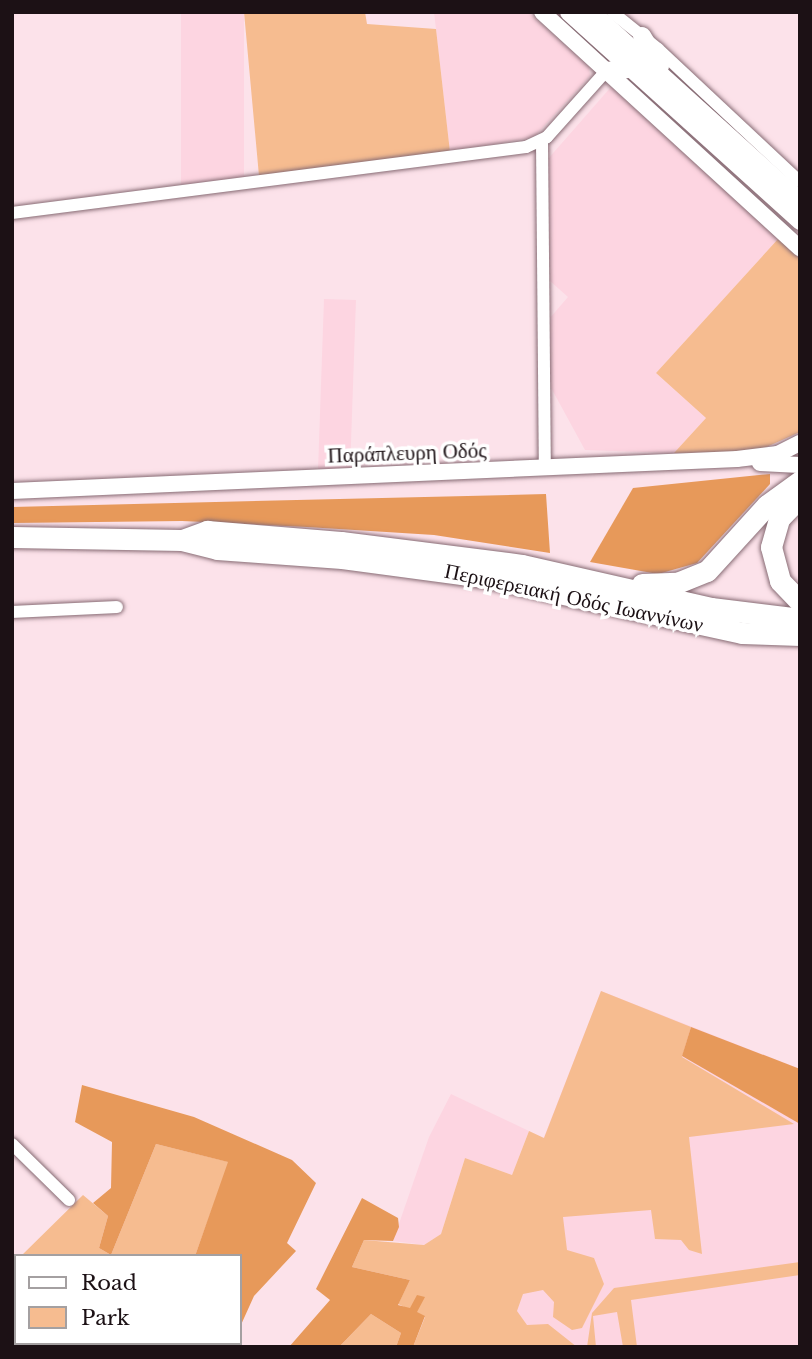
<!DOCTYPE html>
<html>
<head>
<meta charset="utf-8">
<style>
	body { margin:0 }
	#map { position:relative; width:812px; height:1359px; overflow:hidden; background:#fce2ea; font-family:"Libre Baskerville",serif }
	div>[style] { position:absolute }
	.built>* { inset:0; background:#fdd5e1; transform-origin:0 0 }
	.green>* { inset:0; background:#f6bc90 }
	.forest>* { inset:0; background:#e7995a }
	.roads { filter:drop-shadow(0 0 2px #876b74) drop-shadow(0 0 2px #876b74) }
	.minor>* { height:12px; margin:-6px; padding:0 6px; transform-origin:6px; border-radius:6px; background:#fff }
	.tertiary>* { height:16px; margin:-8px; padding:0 8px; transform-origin:8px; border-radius:8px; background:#fff }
	.secondary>* { height:18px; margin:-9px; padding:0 9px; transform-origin:9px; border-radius:9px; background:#fff }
	.trunk>* { height:21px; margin:-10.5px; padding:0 10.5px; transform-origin:10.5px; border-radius:10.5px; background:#fff }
	span { translate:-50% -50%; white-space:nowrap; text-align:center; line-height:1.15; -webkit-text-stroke:7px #fff; paint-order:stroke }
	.street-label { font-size:21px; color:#1c1115 }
	.frame { position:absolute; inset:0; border:14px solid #1c1115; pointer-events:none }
	.legend { position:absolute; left:14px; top:1254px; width:228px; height:91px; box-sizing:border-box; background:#fff; border:2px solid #a4a0a1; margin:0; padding:9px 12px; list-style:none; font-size:21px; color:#1c1115 }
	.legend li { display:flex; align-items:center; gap:14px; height:35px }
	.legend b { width:35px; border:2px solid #a4a0a1 }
</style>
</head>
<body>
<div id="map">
	<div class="built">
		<div style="left:181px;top:12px;width:63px;height:172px"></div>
		<div style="clip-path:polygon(434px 12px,528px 12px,589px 67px,590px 76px,534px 137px,450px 152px)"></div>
		<div style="clip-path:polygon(611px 87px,778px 239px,656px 373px,706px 418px,674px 453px,585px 450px,549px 384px,549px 319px,568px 297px,550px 281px,547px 160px)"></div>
		<div style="left:324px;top:299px;width:32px;height:170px;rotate:2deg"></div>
		<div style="clip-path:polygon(601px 991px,800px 1069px,800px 1347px,462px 1347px)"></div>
		<div style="clip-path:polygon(451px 1094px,529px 1131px,512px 1175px,465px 1158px,441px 1234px,424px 1245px,393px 1241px,429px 1137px)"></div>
	</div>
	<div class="green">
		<div style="clip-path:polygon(244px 12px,365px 12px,367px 24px,436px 29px,450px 152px,259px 176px)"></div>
		<div style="clip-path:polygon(778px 239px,800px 259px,800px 432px,755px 452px,674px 453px,706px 418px,656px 373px)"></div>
		<div style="clip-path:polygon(601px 991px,691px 1027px,682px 1057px,794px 1124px,689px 1137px,702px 1254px,689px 1250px,681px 1240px,655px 1239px,651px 1210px,563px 1217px,567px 1250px,594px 1258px,604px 1284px,582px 1328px,572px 1330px,553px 1317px,554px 1302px,543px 1290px,523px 1294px,517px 1311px,527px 1325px,548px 1324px,577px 1347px,413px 1347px,425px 1317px,398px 1304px,410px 1280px,352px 1267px,364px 1240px,424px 1245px,441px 1234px,465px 1158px,512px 1175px,529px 1131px,544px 1138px)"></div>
		<div style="clip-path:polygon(156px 1144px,229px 1162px,195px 1256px,21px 1256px,83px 1195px,108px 1216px,99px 1248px,111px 1255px)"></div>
		<div style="clip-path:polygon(800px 1262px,800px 1275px,631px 1300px,637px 1347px,623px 1347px,617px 1312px,593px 1316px,596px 1347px,587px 1347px,592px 1313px,614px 1288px)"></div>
		<div style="clip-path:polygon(371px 1314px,401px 1333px,396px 1347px,339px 1347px)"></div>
		<div style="clip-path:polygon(60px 1343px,208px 1343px,209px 1344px,62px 1347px)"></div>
	</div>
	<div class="forest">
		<div style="clip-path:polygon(770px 474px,770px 484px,697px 563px,658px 574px,590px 562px,633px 488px)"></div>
		<div style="clip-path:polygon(546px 494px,550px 553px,434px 535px,307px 527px,182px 521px,12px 523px,12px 507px)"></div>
		<div style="clip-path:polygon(691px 1027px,800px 1069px,800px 1124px,682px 1056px)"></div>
		<div style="clip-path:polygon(82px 1085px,194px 1117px,292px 1160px,316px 1183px,287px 1243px,296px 1251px,254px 1296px,240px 1327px,240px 1256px,195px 1256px,228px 1162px,156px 1144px,111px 1255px,99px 1248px,108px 1216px,93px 1203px,111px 1188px,112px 1142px,75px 1122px)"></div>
		<div style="clip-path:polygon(362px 1198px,398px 1218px,399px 1227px,393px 1241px,364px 1240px,352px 1267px,410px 1280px,398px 1305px,410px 1308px,417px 1295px,425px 1297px,417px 1312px,425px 1316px,413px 1347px,396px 1347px,401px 1333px,371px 1314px,339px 1347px,289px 1347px,330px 1300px,316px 1289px)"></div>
	</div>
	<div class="roads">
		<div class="minor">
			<div style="left:612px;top:12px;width:59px;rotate:38.8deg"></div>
			<div style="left:658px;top:49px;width:195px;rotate:43.1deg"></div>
			<div style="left:542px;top:141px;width:327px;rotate:89.5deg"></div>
			<div style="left:12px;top:213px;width:518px;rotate:-7.32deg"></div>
			<div style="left:526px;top:147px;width:23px;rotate:-25deg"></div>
			<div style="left:547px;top:137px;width:89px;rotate:-48.2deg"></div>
			<div style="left:12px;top:612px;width:105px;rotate:-2.7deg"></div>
			<div style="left:12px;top:1144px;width:80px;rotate:44.5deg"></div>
			<div style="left:12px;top:1306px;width:6px;rotate:51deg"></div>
			<div style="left:12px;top:1333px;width:4px;rotate:-27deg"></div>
			<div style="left:49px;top:1343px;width:5px;rotate:53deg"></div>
		</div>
		<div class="tertiary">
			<div style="left:542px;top:12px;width:350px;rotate:42.5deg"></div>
			<div style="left:760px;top:463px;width:40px;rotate:2.9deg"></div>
			<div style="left:12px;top:491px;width:726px;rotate:-2.53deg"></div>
			<div style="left:737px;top:459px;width:41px;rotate:-7deg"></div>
			<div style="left:778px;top:454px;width:25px;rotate:-27deg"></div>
		</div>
		<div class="secondary">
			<div style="left:569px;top:12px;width:312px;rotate:42.1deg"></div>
			<div style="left:591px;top:12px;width:282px;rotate:42.1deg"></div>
			<div style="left:642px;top:36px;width:35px;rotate:59deg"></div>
			<div style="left:606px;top:71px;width:25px;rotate:-5deg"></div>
		</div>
		<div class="trunk">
			<div style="left:800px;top:497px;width:30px;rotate:134deg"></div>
			<div style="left:779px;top:519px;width:29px;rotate:106deg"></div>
			<div style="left:771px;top:547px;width:35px;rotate:75deg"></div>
			<div style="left:780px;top:581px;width:29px;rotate:46deg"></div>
			<div style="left:12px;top:537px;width:170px;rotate:1deg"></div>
			<div style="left:182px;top:540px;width:27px;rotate:-20deg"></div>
			<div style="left:207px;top:531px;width:134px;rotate:4.7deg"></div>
			<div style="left:341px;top:542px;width:182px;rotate:7.2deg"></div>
			<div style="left:522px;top:565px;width:194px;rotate:12.8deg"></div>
			<div style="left:711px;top:608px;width:90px;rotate:7deg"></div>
			<div style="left:182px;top:540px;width:36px;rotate:14deg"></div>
			<div style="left:217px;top:549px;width:125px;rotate:4.1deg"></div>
			<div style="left:342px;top:558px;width:149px;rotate:7.7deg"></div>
			<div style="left:490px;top:578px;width:258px;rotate:12.3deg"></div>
			<div style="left:742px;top:633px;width:58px;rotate:2deg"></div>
			<div style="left:642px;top:584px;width:35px;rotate:-2deg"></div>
			<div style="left:677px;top:583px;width:32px;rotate:-22deg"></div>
			<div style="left:707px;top:571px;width:89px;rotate:-47.7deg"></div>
			<div style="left:767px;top:505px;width:41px;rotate:-36deg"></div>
		</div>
	</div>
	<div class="street-label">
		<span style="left:407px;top:453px;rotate:-2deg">Παράπλευρη Οδός</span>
		<span style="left:574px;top:598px;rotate:12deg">Περιφερειακή Οδός Ιωαννίνων</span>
	</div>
	<div class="frame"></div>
	<ul class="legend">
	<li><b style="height:9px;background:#fff"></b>Road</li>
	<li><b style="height:19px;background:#f6bc90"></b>Park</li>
	</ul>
</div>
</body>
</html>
